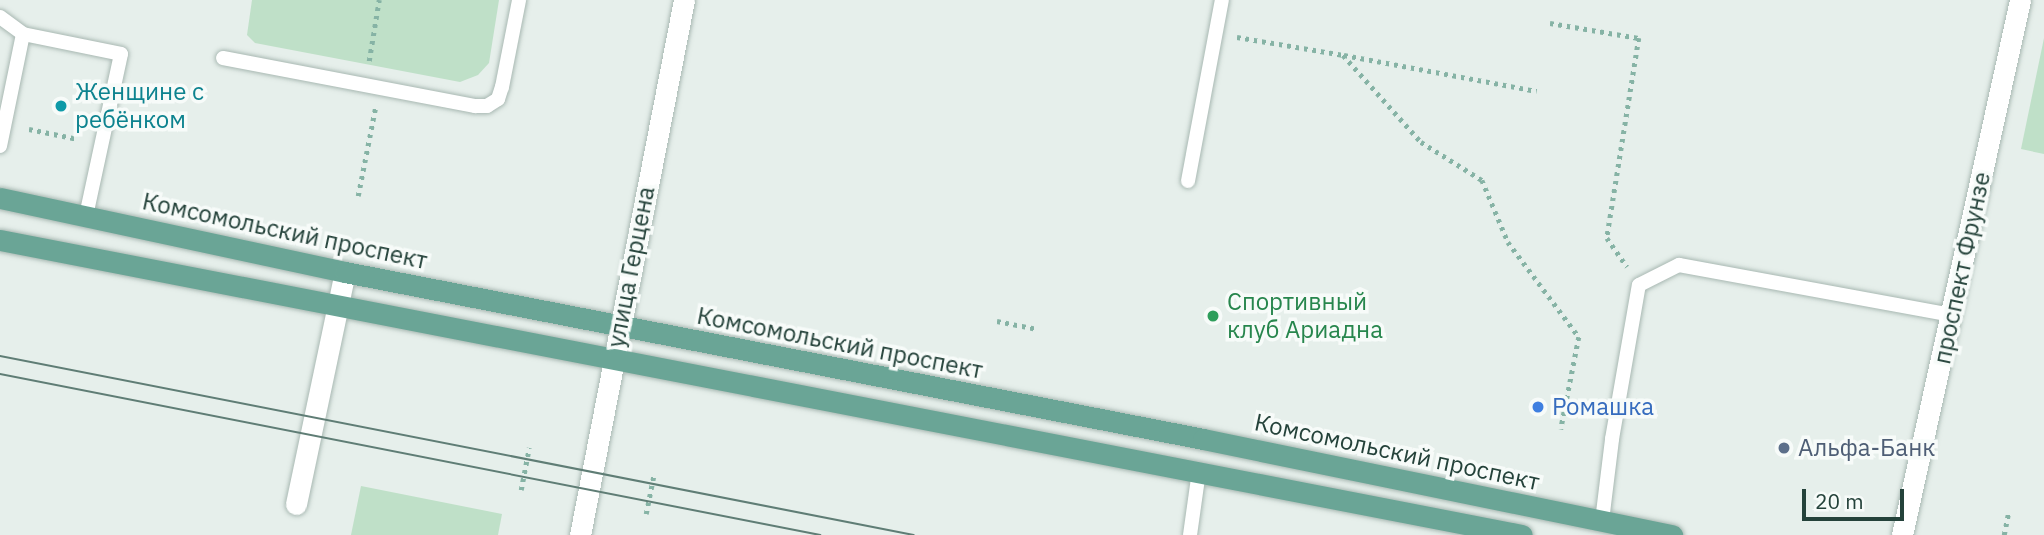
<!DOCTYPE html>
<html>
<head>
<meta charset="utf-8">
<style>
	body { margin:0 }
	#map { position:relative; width:2044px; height:535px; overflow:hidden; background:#e6efeb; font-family:"IBM Plex Sans",sans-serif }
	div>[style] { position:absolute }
	.green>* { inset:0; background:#bfe0c8 }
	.path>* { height:4.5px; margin-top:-2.25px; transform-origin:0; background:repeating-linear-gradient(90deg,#86b3a5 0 3.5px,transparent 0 8.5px) }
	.roads { filter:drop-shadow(0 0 2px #a8b8b2) drop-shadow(0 0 2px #a8b8b2) }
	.service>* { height:14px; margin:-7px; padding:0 7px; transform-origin:7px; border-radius:7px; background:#fff }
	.minor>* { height:21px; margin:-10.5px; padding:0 10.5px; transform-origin:10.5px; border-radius:10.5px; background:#fff }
	.tertiary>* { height:21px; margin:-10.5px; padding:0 10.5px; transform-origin:10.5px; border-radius:10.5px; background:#fff }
	.secondary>* { height:21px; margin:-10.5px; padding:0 10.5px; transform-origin:10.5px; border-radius:10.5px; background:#fff }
	.primary>* { height:21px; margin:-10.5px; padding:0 10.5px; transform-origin:10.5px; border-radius:10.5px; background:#6aa596 }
	.tram>* { height:2px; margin:-1px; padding:0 1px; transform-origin:1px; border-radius:1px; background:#5f7d75 }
	.dots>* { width:19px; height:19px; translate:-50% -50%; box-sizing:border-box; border:4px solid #f7fbf9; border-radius:50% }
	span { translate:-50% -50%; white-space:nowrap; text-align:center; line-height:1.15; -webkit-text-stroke:7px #f7fbf9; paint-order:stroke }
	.culture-label { font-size:24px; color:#0d838f }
	.left { translate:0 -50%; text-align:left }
	.street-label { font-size:24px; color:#24423a }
	.leisure-label { font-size:24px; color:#27864d }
	.shop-label { font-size:24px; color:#366cbe }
	.service-label { font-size:24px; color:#4e5e75 }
	.scale { position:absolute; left:1802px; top:489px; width:102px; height:32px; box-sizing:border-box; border:4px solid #24423a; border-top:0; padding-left:9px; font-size:21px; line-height:24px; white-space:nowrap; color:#24423a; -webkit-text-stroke:5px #f7fbf9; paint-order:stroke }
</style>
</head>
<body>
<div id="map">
	<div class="green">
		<div style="clip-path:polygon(252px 0,499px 0,489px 63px,478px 75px,460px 82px,255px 43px,247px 35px)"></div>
		<div style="clip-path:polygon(2044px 38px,2044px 154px,2021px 149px)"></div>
		<div style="clip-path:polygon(361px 486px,502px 514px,498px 535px,351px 535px)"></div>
	</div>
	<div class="path">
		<div style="left:1550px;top:23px;width:90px;rotate:9.6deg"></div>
		<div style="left:1639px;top:38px;width:203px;rotate:99.1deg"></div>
		<div style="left:1607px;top:238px;width:35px;rotate:55deg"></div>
		<div style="left:1237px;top:37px;width:108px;rotate:9.6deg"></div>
		<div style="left:1343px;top:55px;width:117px;rotate:48.1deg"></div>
		<div style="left:1421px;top:142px;width:72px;rotate:31.9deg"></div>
		<div style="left:1482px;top:180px;width:67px;rotate:67.2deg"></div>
		<div style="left:1508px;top:242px;width:119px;rotate:53.2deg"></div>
		<div style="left:1579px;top:337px;width:94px;rotate:101.1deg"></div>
		<div style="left:1344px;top:55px;width:196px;rotate:10.6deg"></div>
		<div style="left:369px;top:61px;width:62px;rotate:-80.7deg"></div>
		<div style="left:29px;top:129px;width:50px;rotate:11.5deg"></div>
		<div style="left:358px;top:196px;width:89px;rotate:-78.9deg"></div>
		<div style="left:997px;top:321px;width:41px;rotate:11.3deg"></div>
		<div style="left:521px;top:490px;width:43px;rotate:-79.2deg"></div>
		<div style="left:646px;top:514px;width:41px;rotate:-78.7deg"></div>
		<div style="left:2004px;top:535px;width:21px;rotate:-79deg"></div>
	</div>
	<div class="roads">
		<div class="service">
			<div style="left:0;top:17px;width:29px;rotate:36deg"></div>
			<div style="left:223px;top:58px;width:257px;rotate:10.8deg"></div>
			<div style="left:475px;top:106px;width:12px"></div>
			<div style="left:487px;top:106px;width:13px;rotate:-32deg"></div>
			<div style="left:498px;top:99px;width:13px;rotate:-72deg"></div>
			<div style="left:502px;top:87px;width:89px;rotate:-78.9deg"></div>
			<div style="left:0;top:146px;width:114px;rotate:-78.4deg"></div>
			<div style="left:23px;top:34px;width:100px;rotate:11.5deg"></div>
			<div style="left:121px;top:54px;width:166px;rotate:102.2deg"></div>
			<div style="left:1188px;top:181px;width:184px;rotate:-79.4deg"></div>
			<div style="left:1602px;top:521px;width:83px;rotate:-83deg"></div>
			<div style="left:1612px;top:439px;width:156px;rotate:-80.1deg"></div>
			<div style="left:1639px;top:285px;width:45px;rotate:-26.6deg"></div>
			<div style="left:1679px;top:265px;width:278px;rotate:10.4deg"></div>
			<div style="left:1190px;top:535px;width:65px;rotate:-82deg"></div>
		</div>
		<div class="minor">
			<div style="left:296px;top:504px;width:237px;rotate:-78.1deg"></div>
		</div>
		<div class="tertiary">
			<div style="left:580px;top:535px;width:545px;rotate:-79deg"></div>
		</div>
		<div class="secondary">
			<div style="left:1902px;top:535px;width:548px;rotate:-77.56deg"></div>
		</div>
		<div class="primary">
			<div style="left:0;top:198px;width:353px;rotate:12.1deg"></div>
			<div style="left:345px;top:272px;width:874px;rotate:11.01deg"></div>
			<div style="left:1203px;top:439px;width:479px;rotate:11.6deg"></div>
			<div style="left:0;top:240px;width:1550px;rotate:10.97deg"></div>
		</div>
	</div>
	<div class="tram">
		<div style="left:0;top:356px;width:931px;rotate:11.08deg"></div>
		<div style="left:0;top:374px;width:836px;rotate:11.11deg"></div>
	</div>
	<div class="dots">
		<div style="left:61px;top:106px;background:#0f9aa8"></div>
		<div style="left:1213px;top:316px;background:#2e9e5b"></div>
		<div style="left:1538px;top:407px;background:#3f7fe0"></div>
		<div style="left:1784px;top:448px;background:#5c6f8a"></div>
	</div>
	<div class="culture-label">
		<span class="left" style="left:75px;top:106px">Женщине с<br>ребёнком</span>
	</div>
	<div class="street-label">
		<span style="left:285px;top:231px;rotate:12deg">Комсомольский проспект</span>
		<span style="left:631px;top:267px;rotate:-79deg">улица Герцена</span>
		<span style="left:1962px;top:268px;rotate:-78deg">проспект Фрунзе</span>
		<span style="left:840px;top:343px;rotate:11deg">Комсомольский проспект</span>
		<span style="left:1397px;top:452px;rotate:12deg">Комсомольский проспект</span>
	</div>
	<div class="leisure-label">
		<span class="left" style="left:1227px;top:316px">Спортивный<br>клуб Ариадна</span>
	</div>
	<div class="shop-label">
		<span class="left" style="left:1552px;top:407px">Ромашка</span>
	</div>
	<div class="service-label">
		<span class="left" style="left:1798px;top:448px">Альфа-Банк</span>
	</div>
	<div class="scale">20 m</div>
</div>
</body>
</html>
